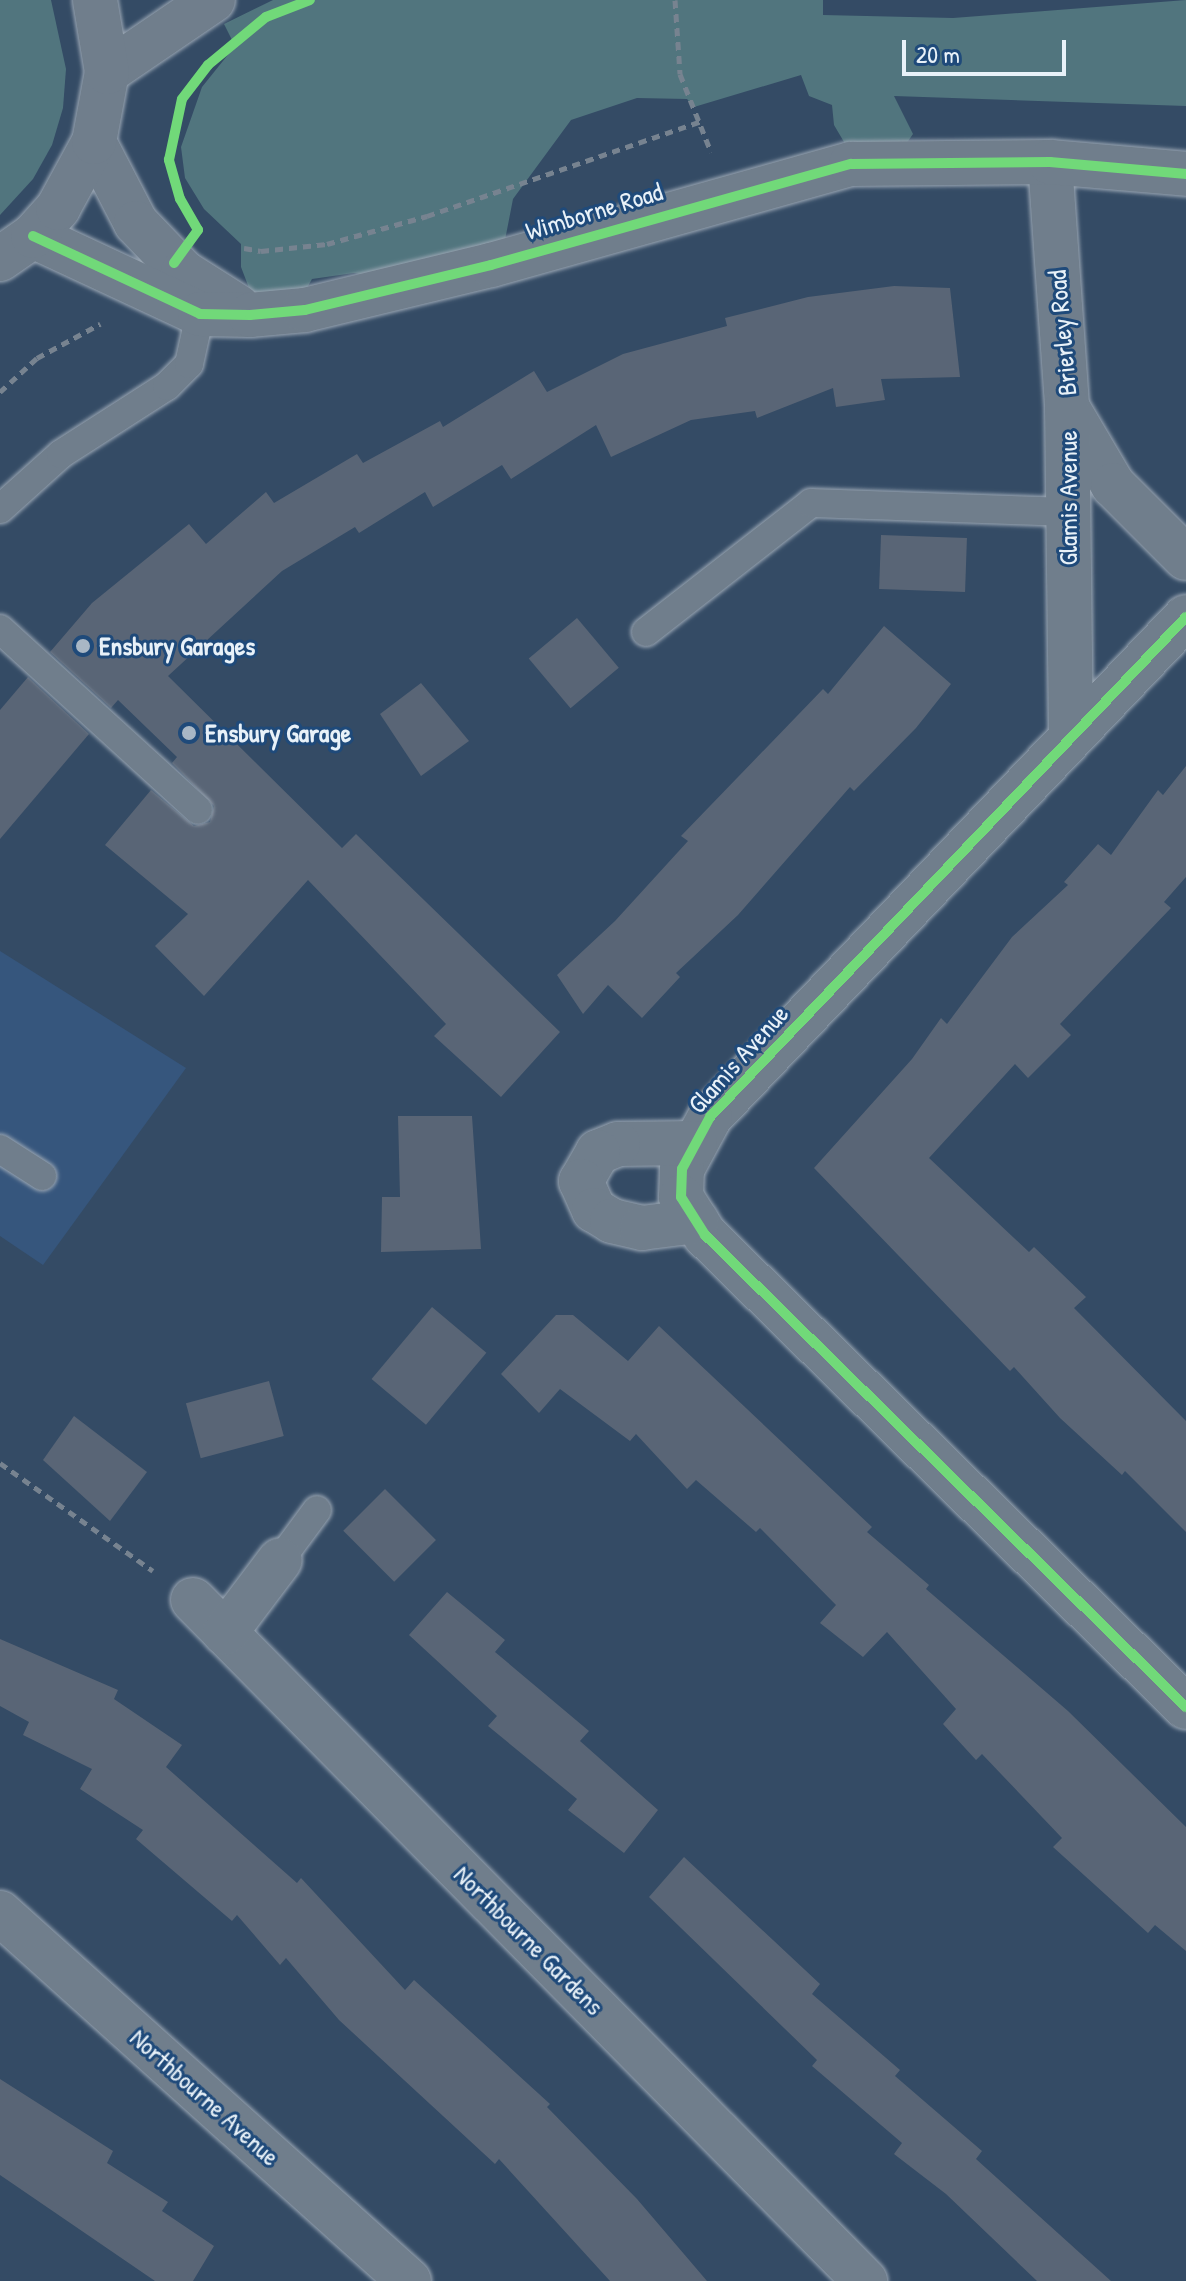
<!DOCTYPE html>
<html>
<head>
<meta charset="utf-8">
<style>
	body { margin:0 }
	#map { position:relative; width:1186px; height:2281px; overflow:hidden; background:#344b65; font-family:"Patrick Hand",sans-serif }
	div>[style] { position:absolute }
	.built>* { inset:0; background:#36567d }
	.green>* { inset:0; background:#51757e }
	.building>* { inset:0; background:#596576; transform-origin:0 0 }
	.path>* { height:5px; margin-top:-2.5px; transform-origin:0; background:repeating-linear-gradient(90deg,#778390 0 8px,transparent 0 14px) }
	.roads { filter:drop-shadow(0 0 2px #9aa6b3) drop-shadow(0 0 2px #9aa6b3) }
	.lane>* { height:28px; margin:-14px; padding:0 14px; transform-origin:14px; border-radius:14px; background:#707e8c }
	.street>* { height:44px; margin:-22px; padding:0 22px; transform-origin:22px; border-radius:22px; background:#707e8c }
	.primary>* { height:44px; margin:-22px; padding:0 22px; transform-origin:22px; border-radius:22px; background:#707e8c }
	.cycleway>* { height:10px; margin:-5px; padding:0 5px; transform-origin:5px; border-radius:5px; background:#71d979 }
	.dots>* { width:22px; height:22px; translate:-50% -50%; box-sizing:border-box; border:4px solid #1f4a7a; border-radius:50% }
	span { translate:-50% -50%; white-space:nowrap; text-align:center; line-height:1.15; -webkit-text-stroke:6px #1f4a7a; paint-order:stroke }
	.street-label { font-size:26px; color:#e8f1f8 }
	.poi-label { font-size:26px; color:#e8f1f8; font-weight:700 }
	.left { translate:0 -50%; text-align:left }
	.scale { position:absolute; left:902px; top:40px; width:164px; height:36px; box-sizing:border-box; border:4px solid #e8f1f8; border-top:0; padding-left:10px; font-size:24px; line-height:28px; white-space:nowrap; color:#e8f1f8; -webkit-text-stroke:6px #1f4a7a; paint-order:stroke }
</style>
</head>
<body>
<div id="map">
	<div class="built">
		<div style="clip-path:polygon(0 951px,186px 1068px,43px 1265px,0 1236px)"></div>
	</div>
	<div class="green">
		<div style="clip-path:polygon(0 0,51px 0,66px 69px,63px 108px,52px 145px,33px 179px,0 215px)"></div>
		<div style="clip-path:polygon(273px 0,823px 0,823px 15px,953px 18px,1186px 0,1186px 106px,894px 96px,913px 134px,904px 147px,874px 153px,844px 142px,834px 125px,832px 105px,809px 96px,801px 75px,694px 107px,687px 99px,637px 98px,571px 120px,513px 199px,505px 240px,383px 278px,354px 273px,312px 279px,298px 304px,259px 296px,249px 288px,241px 267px,241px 244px,204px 209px,185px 178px,181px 147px,202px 87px,235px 46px,224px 24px)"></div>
	</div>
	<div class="building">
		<div style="clip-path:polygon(894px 286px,950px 288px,960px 377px,881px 379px,885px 400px,836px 407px,833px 388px,757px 418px,755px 411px,691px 420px,611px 457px,596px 425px,511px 479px,502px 465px,433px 507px,425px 492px,359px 533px,355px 527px,282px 571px,168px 676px,342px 848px,356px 834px,560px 1032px,501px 1097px,434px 1036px,446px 1024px,308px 880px,204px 996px,155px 946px,188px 914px,105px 845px,151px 790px,194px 826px,210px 822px,214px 806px,172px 763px,177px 757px,118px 700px,111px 708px,50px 652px,92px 603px,189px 524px,206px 544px,266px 492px,274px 503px,357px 454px,363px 463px,440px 421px,443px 427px,534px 371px,547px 392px,623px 354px,727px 326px,725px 318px,808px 297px)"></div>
		<div style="left:881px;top:535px;width:86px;height:54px;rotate:2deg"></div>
		<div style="left:577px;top:618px;width:65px;height:63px;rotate:50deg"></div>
		<div style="clip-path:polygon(884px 626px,951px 684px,916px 728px,854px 791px,850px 787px,738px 915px,676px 973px,680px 977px,642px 1018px,608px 985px,583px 1014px,557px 975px,615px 921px,688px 841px,681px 836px,823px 689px,828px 694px)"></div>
		<div style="clip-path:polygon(28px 677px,89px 734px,0 839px,0 710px)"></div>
		<div style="clip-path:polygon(421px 683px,469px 741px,421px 776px,380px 714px)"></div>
		<div style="clip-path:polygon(1186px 766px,1186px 877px,1164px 902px,1171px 908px,1060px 1024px,1071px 1035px,1028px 1078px,1015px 1064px,929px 1158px,1029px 1252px,1034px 1247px,1086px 1297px,1074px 1308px,1186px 1421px,1186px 1532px,1125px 1471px,1122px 1475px,1060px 1418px,1014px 1367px,1010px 1371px,814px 1168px,912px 1059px,941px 1018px,947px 1024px,1012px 937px,1068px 885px,1064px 882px,1098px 844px,1111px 855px,1158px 790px,1163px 795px)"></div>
		<div style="clip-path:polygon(398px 1116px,472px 1116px,481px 1249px,381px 1252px,382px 1197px,400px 1197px)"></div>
		<div style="left:432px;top:1307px;width:71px;height:94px;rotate:40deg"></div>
		<div style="clip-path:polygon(556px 1315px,573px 1315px,628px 1361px,659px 1326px,872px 1527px,867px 1532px,929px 1585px,926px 1589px,1068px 1711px,1186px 1827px,1186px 1951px,1155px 1925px,1148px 1933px,1053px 1847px,1062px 1838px,982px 1754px,976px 1760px,943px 1724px,956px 1709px,887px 1632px,863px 1657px,820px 1623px,836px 1605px,760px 1528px,756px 1532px,696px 1480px,687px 1489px,636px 1434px,630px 1441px,560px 1389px,539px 1413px,501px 1374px)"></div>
		<div style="left:269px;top:1381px;width:57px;height:86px;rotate:75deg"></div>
		<div style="clip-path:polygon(74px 1416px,147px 1472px,110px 1521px,43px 1460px)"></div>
		<div style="left:385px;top:1489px;width:72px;height:59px;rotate:45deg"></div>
		<div style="clip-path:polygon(447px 1592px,505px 1640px,495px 1652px,589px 1731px,580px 1741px,658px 1810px,624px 1853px,568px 1810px,577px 1799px,488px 1726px,497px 1716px,409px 1635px)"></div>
		<div style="clip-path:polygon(0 1639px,118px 1690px,114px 1699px,182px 1745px,166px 1767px,297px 1883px,301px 1878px,405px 1990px,414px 1980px,550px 2104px,547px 2107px,637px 2199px,707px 2281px,610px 2281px,499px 2159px,495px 2164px,339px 2020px,286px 1958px,280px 1965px,237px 1915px,232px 1921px,136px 1839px,143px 1830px,80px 1789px,92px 1769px,23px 1735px,29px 1722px,0 1706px)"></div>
		<div style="clip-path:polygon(684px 1857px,820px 1984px,812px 1994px,900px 2070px,895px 2076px,982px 2151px,976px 2159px,1111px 2281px,1037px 2281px,946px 2194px,894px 2154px,902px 2143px,812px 2066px,817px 2060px,649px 1897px)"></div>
		<div style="clip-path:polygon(0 2079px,113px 2151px,107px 2163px,168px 2202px,162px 2211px,214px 2246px,193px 2281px,155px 2281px,0 2175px)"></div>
	</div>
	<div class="path">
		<div style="left:675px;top:0;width:74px;rotate:86.1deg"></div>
		<div style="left:680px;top:74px;width:84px;rotate:68.3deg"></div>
		<div style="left:244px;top:248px;width:17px;rotate:10deg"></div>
		<div style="left:261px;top:251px;width:66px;rotate:-6.1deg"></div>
		<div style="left:327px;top:244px;width:104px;rotate:-15.6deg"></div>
		<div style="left:427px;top:216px;width:291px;rotate:-19.1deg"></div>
		<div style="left:0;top:392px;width:50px;rotate:-42.6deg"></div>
		<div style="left:37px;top:358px;width:72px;rotate:-28.4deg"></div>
		<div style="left:0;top:1463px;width:187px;rotate:35.2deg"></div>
	</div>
	<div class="roads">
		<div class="lane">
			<div style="left:0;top:509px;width:82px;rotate:-42deg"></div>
			<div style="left:61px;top:454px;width:126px;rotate:-32.7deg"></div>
			<div style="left:167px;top:386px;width:31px;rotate:-45deg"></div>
			<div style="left:189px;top:364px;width:51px;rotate:-77.6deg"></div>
			<div style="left:0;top:629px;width:268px;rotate:42.4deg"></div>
			<div style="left:646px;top:632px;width:209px;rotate:-38deg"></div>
			<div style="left:811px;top:503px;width:257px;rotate:2deg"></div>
			<div style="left:0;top:1149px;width:50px;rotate:32.7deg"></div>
			<div style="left:280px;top:1560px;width:62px;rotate:-53.5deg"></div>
		</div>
		<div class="street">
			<div style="left:94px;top:142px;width:91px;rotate:62.6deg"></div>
			<div style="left:136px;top:223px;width:68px;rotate:46.2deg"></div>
			<div style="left:183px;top:272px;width:65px;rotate:32.5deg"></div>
			<div style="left:1050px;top:162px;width:246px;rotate:86deg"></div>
			<div style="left:1067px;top:407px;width:91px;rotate:59.5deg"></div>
			<div style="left:1113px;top:485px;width:103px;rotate:45deg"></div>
			<div style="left:33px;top:236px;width:184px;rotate:25deg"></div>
			<div style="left:200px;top:314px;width:50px;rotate:1.1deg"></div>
			<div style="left:250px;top:315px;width:55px;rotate:-5.2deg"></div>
			<div style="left:305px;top:310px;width:191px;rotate:-13.6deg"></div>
			<div style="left:491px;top:265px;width:374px;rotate:-15.7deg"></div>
			<div style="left:851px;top:164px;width:199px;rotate:-0.6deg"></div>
			<div style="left:1050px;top:162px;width:137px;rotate:5deg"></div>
			<div style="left:1067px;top:407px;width:326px;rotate:89.3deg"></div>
			<div style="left:1186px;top:617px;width:690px;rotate:133.59deg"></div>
			<div style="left:710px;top:1117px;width:59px;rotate:118.3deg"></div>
			<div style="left:682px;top:1169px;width:28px;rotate:92deg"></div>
			<div style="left:681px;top:1197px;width:45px;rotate:57.7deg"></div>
			<div style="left:705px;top:1235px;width:674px;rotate:44.46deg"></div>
			<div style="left:695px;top:1143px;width:77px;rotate:179.3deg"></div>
			<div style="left:618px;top:1144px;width:22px;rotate:158deg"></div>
			<div style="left:598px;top:1152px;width:34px;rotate:120deg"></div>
			<div style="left:581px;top:1181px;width:32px;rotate:66deg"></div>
			<div style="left:594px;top:1210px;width:21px;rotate:31deg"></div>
			<div style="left:612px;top:1221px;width:31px;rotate:13deg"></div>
			<div style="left:642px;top:1228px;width:55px;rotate:-7.3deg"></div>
			<div style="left:193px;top:1600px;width:957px;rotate:45.38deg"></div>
			<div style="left:225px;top:1633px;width:91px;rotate:-53deg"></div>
			<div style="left:0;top:1913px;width:550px;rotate:41.98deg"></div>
		</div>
		<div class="primary">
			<div style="left:107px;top:72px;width:128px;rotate:-34.2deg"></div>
			<div style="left:0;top:259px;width:40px;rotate:-34.9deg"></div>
			<div style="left:33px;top:236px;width:38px;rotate:-48deg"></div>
			<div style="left:58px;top:208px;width:75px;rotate:-61.4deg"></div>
			<div style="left:94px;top:142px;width:71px;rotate:-79.5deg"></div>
			<div style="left:107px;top:72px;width:73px;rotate:-99.5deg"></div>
		</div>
	</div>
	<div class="cycleway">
		<div style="left:33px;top:236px;width:184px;rotate:25deg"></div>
		<div style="left:200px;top:314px;width:50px;rotate:1.1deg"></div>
		<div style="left:250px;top:315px;width:55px;rotate:-5.2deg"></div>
		<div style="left:305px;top:310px;width:191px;rotate:-13.6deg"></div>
		<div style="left:491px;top:265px;width:374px;rotate:-15.7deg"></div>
		<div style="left:851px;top:164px;width:199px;rotate:-0.6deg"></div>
		<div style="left:1050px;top:162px;width:137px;rotate:5deg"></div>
		<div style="left:174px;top:263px;width:41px;rotate:-54deg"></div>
		<div style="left:198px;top:230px;width:36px;rotate:-120deg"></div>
		<div style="left:180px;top:199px;width:41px;rotate:-105.8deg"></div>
		<div style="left:169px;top:160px;width:62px;rotate:-78deg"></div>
		<div style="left:182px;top:99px;width:43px;rotate:-52.6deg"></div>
		<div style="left:208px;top:65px;width:75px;rotate:-39.6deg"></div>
		<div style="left:266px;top:17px;width:47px;rotate:-21.1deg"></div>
		<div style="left:1186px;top:617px;width:690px;rotate:133.59deg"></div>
		<div style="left:710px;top:1117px;width:59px;rotate:118.3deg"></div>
		<div style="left:682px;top:1169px;width:28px;rotate:92deg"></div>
		<div style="left:681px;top:1197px;width:45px;rotate:57.7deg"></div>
		<div style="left:705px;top:1235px;width:674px;rotate:44.46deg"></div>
	</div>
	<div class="dots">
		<div style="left:83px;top:646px;background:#a9b7c5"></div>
		<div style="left:189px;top:733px;background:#a9b7c5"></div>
	</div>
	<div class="street-label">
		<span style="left:594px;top:211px;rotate:-17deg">Wimborne Road</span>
		<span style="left:1062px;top:333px;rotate:-95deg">Brierley Road</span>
		<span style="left:1068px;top:498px;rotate:-90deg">Glamis Avenue</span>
		<span style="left:738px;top:1059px;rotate:-48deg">Glamis Avenue</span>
		<span style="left:529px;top:1940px;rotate:45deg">Northbourne Gardens</span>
		<span style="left:205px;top:2097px;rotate:42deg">Northbourne Avenue</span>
	</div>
	<div class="poi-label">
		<span class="left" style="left:99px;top:646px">Ensbury Garages</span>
		<span class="left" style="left:205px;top:733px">Ensbury Garage</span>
	</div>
	<div class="scale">20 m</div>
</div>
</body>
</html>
